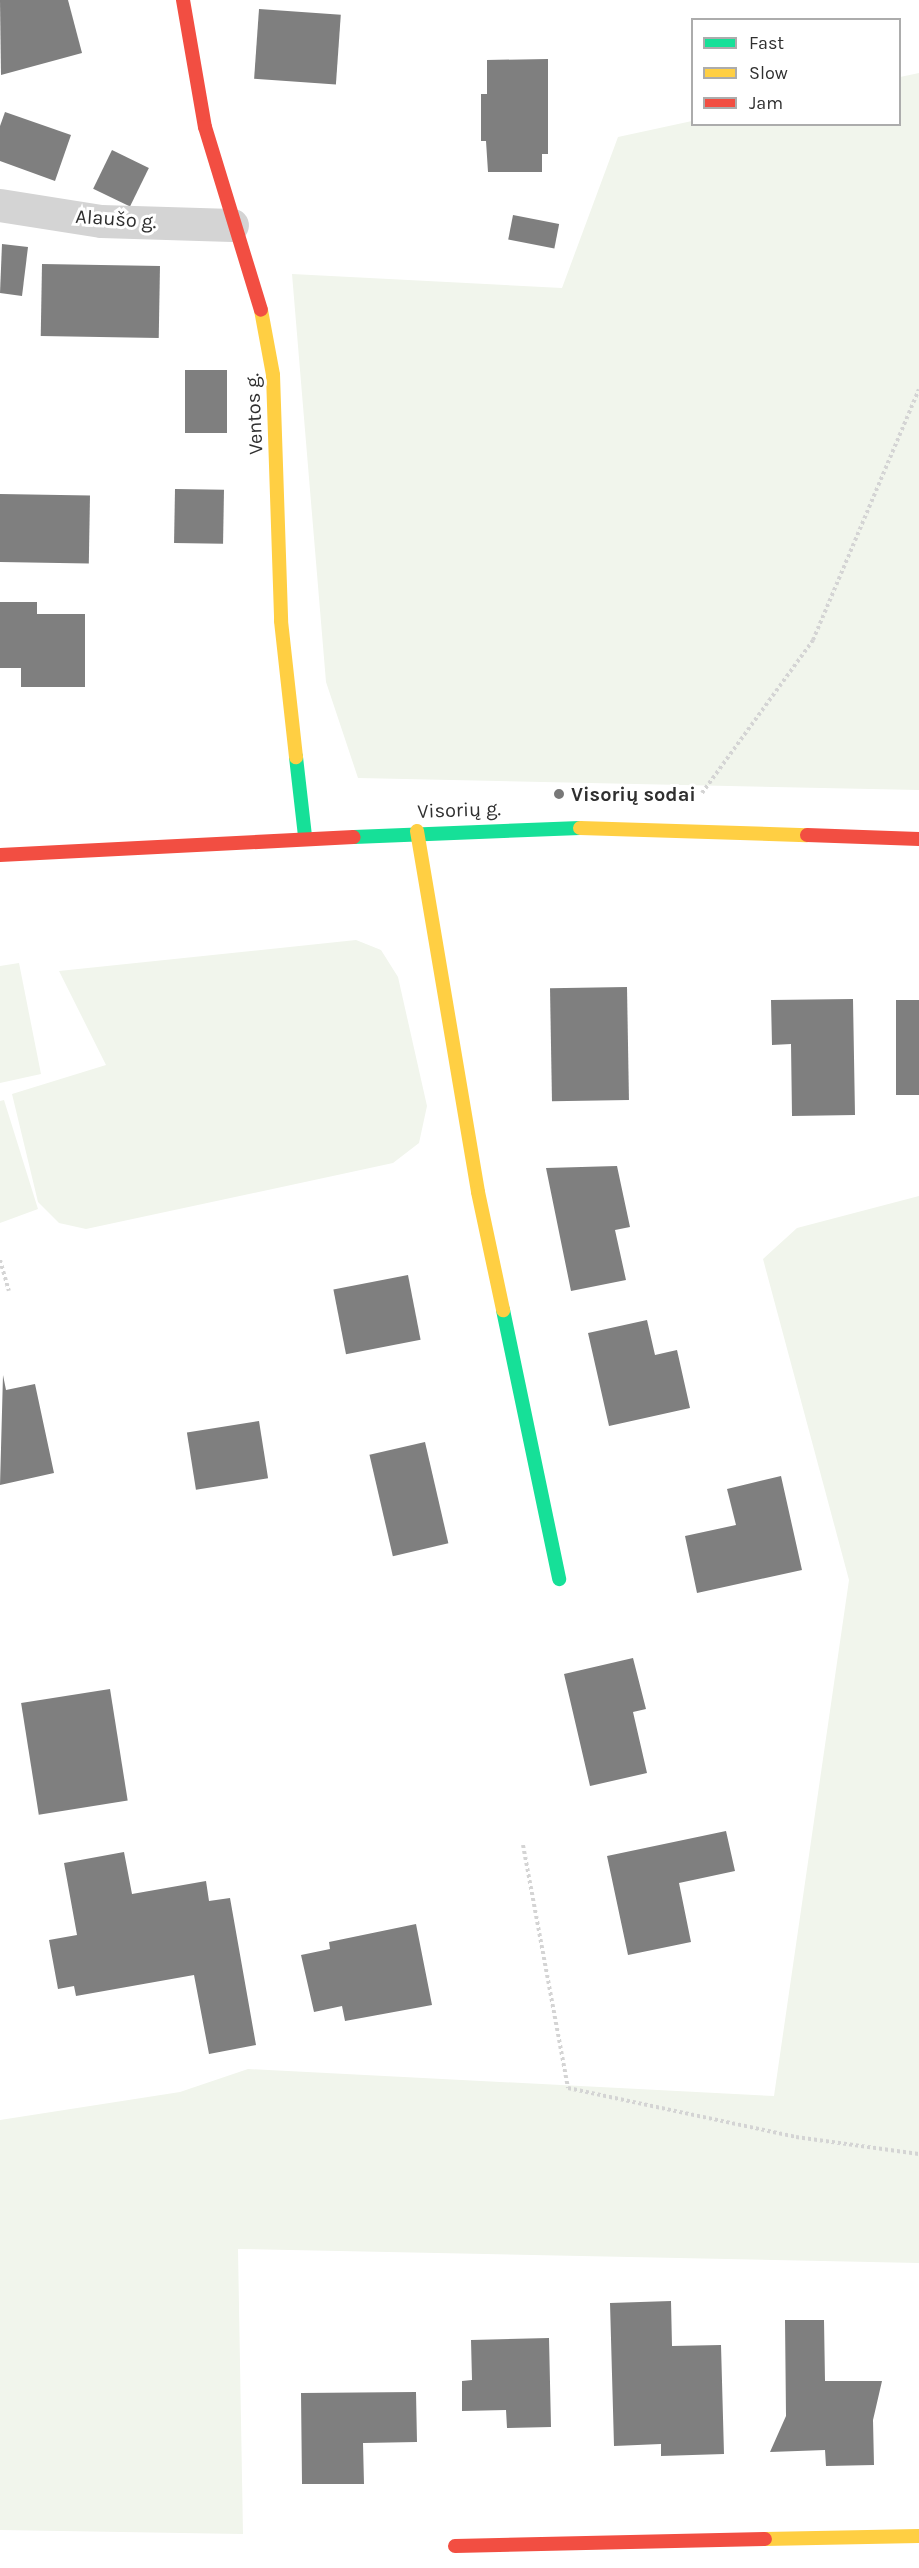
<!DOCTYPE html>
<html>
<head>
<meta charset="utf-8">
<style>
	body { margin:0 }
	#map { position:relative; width:919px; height:2568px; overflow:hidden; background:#fff; font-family:Karla,sans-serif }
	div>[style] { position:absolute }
	.green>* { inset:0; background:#f1f5ec }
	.building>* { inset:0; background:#7f7f7f; transform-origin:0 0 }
	.path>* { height:4px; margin-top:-2px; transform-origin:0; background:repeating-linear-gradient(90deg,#d4d4d4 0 3px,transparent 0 6px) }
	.street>* { height:33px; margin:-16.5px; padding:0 16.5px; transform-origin:16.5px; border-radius:16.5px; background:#d4d4d4 }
	.fast>* { height:14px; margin:-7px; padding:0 7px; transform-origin:7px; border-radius:7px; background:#16e098 }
	.slow>* { height:14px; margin:-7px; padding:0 7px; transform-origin:7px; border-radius:7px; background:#ffcf43 }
	.jam>* { height:14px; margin:-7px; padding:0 7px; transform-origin:7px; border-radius:7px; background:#f24e42 }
	.dots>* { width:16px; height:16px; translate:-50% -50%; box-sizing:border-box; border:3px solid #fff; border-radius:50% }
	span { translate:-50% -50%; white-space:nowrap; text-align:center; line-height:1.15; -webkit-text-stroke:6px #fff; paint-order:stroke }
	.street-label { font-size:20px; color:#2f2f2f }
	.poi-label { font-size:20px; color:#2f2f2f; font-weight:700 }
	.left { translate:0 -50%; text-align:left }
	.legend { position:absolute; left:691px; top:18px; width:210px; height:108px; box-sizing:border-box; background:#fff; border:2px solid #acacac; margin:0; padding:8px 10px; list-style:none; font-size:18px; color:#2f2f2f }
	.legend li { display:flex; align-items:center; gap:12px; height:30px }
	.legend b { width:30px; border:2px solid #acacac }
</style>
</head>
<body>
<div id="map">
	<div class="green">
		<div style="clip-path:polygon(919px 73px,919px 790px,358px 778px,326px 682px,292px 274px,562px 288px,618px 137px,692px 121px,692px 124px,900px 124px,900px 77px)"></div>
		<div style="clip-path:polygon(356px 940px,381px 950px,398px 977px,427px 1106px,419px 1143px,393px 1163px,86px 1229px,59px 1223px,38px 1202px,12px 1094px,106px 1065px,59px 971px)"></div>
		<div style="clip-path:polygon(19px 963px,41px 1074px,0 1083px,0 966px)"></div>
		<div style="clip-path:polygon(4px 1100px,38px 1209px,0 1223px,0 1101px)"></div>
		<div style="clip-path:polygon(919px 1196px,919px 2263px,238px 2249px,243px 2534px,0 2530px,0 2120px,180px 2092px,248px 2069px,774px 2096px,849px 1580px,763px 1259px,797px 1228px)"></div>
	</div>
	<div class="building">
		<div style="clip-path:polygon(0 0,68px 0,82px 53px,1px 75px)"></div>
		<div style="left:259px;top:9px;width:82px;height:70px;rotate:4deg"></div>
		<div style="clip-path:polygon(548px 59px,548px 154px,542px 154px,542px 172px,488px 172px,486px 141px,481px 141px,481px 94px,487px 94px,487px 60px)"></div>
		<div style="clip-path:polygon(5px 112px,71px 135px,55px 181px,0 161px,0 126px)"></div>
		<div style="left:112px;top:150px;width:41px;height:43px;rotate:26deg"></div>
		<div style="left:513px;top:215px;width:47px;height:25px;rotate:11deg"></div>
		<div style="clip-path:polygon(2px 244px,28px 247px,22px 296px,0 293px)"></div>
		<div style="left:42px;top:264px;width:118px;height:72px;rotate:1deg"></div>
		<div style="left:185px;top:370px;width:42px;height:63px"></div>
		<div style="left:175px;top:489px;width:49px;height:54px;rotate:1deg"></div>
		<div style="left:0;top:494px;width:90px;height:68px;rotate:1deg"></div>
		<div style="clip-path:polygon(0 602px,37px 602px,37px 614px,85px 614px,85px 687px,21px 687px,21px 668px,0 668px)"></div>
		<div style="left:627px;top:987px;width:113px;height:77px;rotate:89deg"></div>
		<div style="clip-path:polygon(853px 999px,855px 1115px,792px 1116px,791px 1044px,772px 1045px,771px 1000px)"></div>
		<div style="left:896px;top:1000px;width:23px;height:95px"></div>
		<div style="clip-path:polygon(617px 1166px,630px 1227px,615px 1230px,626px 1280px,571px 1291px,546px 1168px)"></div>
		<div style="left:408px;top:1275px;width:66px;height:76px;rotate:79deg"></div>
		<div style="clip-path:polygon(647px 1320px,655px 1355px,677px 1350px,690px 1408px,609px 1426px,588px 1333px)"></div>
		<div style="clip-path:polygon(3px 1375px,6px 1390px,35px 1384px,54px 1473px,0 1485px)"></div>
		<div style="left:259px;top:1421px;width:58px;height:73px;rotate:81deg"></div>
		<div style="left:425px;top:1442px;width:104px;height:57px;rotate:77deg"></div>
		<div style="clip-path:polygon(781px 1476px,802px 1570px,697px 1593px,685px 1536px,736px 1525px,727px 1489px)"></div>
		<div style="clip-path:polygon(633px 1658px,646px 1709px,633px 1712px,647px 1773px,590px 1786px,564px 1674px)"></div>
		<div style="left:110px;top:1689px;width:113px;height:90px;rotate:81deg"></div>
		<div style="clip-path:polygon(726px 1831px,735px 1871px,679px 1883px,691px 1942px,628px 1955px,607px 1856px)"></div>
		<div style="clip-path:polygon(124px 1852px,132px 1894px,206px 1881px,209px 1901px,230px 1898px,256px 2045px,209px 2054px,194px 1975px,76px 1996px,74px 1986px,58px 1989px,49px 1940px,77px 1935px,64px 1863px)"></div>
		<div style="clip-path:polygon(416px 1924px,432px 2005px,345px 2021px,342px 2006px,314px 2012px,301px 1955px,330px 1949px,329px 1942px)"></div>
		<div style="clip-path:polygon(671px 2301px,672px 2346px,721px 2345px,724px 2454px,661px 2456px,661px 2444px,614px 2446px,610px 2303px)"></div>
		<div style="clip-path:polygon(785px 2320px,824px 2320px,825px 2381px,882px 2381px,873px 2420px,874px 2465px,826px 2466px,825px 2450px,770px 2452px,786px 2416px)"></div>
		<div style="clip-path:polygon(549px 2338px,551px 2427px,507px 2428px,506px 2410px,462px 2411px,462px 2381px,472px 2380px,471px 2340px)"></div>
		<div style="clip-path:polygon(416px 2392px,417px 2442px,363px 2443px,364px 2484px,302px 2484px,301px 2393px)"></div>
	</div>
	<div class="path">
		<div style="left:702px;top:793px;width:189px;rotate:-54deg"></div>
		<div style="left:813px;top:640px;width:272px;rotate:-67.1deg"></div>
		<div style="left:0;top:1260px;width:32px;rotate:74deg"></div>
		<div style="left:523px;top:1845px;width:247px;rotate:79.5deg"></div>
		<div style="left:568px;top:2088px;width:233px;rotate:12.1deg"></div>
		<div style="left:796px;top:2137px;width:124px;rotate:7.9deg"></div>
	</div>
	<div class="street">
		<div style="left:0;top:205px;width:102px;rotate:9deg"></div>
		<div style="left:101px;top:221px;width:131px;rotate:1.7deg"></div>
	</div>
	<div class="fast">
		<div style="left:296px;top:757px;width:80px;rotate:83.5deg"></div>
		<div style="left:354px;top:837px;width:226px;rotate:-2.3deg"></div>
		<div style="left:503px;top:1310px;width:275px;rotate:78.2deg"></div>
	</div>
	<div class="slow">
		<div style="left:261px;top:310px;width:66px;rotate:79.5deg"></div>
		<div style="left:273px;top:375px;width:246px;rotate:88.1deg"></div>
		<div style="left:281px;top:621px;width:137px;rotate:83.7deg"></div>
		<div style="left:580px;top:828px;width:227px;rotate:1.8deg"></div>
		<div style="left:417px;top:831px;width:366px;rotate:80.4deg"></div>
		<div style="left:478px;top:1192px;width:121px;rotate:78deg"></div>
		<div style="left:765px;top:2539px;width:154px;rotate:-1.1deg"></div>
	</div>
	<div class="jam">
		<div style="left:183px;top:0;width:129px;rotate:80.2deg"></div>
		<div style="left:205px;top:127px;width:191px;rotate:73deg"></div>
		<div style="left:807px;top:835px;width:112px;rotate:2deg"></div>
		<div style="left:0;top:855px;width:354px;rotate:-2.9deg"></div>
		<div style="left:455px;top:2546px;width:310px;rotate:-1.3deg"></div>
	</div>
	<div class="dots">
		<div style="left:559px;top:794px;background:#787878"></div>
	</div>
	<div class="street-label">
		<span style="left:116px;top:219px;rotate:4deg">Alaušo g.</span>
		<span style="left:254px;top:414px;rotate:-93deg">Ventos g.</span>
		<span style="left:459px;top:810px;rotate:-2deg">Visorių g.</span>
	</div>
	<div class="poi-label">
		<span class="left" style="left:571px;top:794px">Visorių sodai</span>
	</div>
	<ul class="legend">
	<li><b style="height:8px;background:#16e098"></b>Fast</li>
	<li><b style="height:8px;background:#ffcf43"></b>Slow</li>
	<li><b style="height:8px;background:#f24e42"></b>Jam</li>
	</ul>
</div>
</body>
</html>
